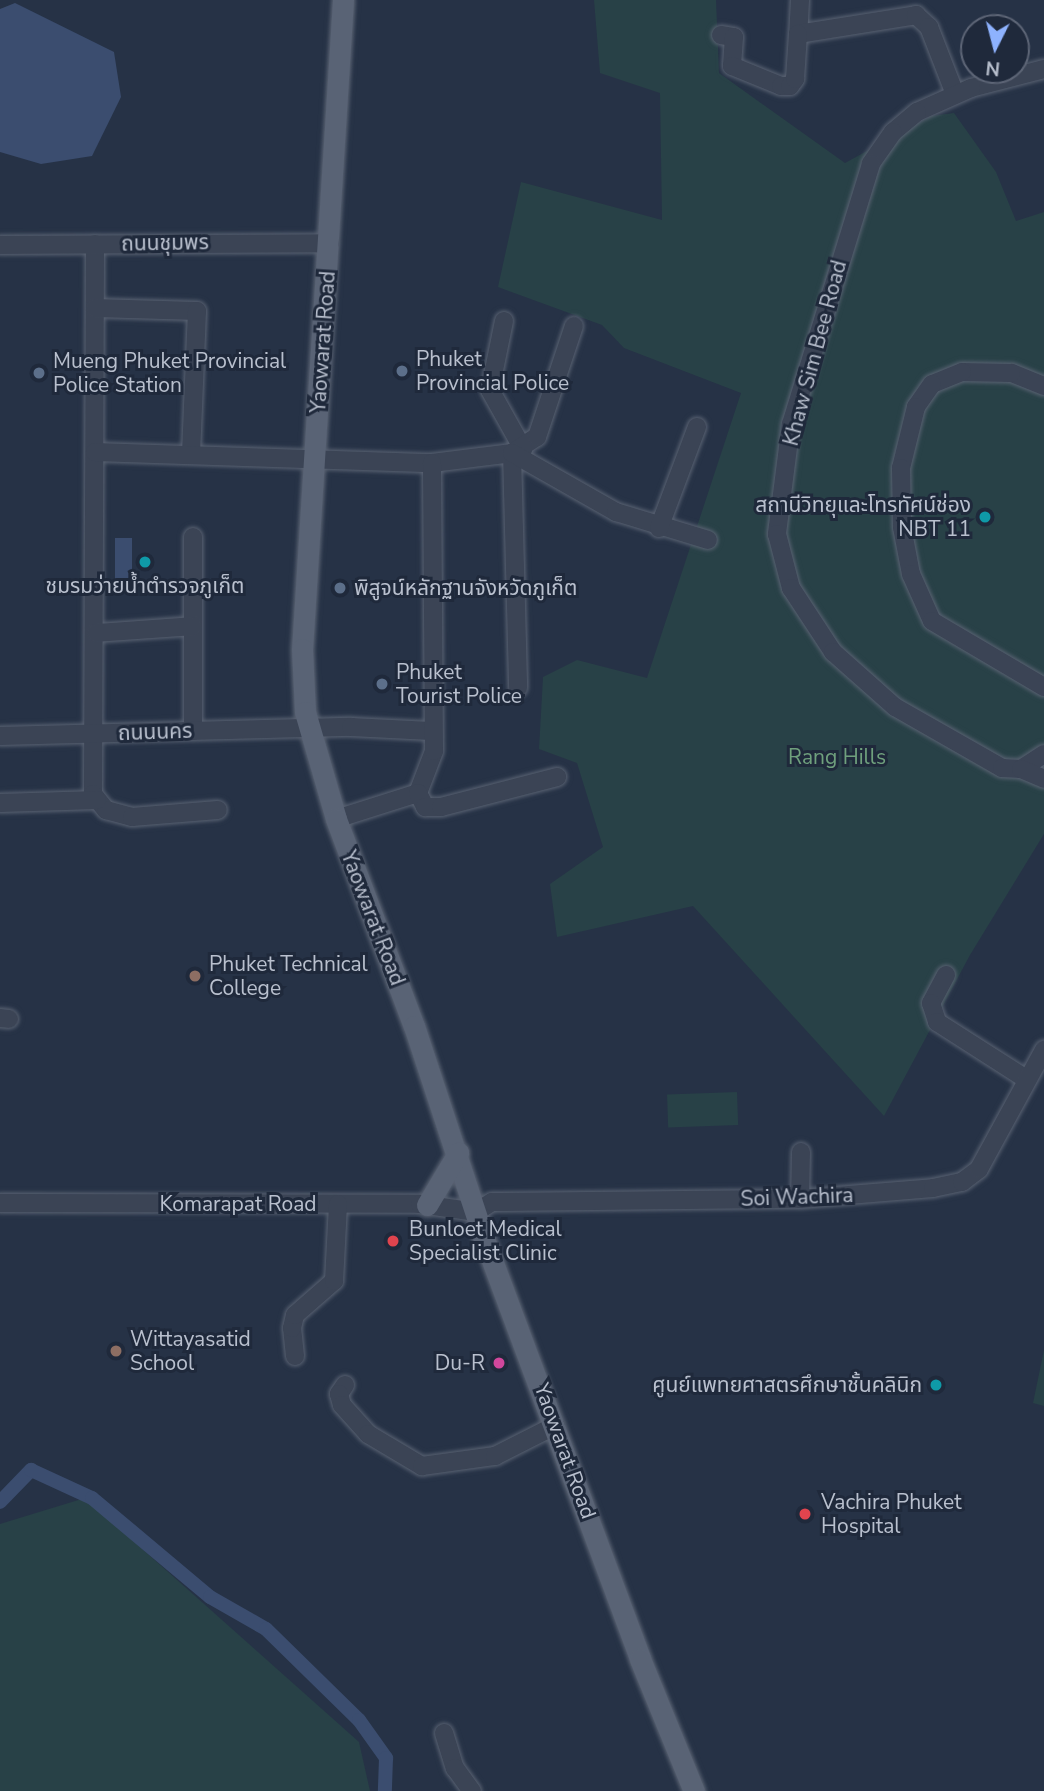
<!DOCTYPE html>
<html>
<head>
<meta charset="utf-8">
<style>
	body { margin:0 }
	#map { position:relative; width:1044px; height:1791px; overflow:hidden; background:#263246; font-family:"Nunito Sans","Noto Sans Thai",sans-serif }
	div>[style] { position:absolute }
	.green>* { inset:0; background:#284147; transform-origin:0 0 }
	.water>* { inset:0; background:#3b4d6f; transform-origin:0 0 }
	.canal>* { height:14px; margin:-7px; padding:0 7px; transform-origin:7px; border-radius:7px; background:#3b4d6f }
	.roads { filter:drop-shadow(0 0 2px #596272) drop-shadow(0 0 2px #596272) }
	.minor>* { height:18px; margin:-9px; padding:0 9px; transform-origin:9px; border-radius:9px; background:#3b4455 }
	.major>* { height:21px; margin:-10.5px; padding:0 10.5px; transform-origin:10.5px; border-radius:10.5px; background:#596375 }
	.dots>* { width:19px; height:19px; translate:-50% -50%; box-sizing:border-box; border:4px solid #1f293b; border-radius:50% }
	span { translate:-50% -50%; white-space:nowrap; text-align:center; line-height:1.15; -webkit-text-stroke:6px #1f293b; paint-order:stroke }
	.street-label { font-size:21px; color:#b9c0ce }
	.poi-label { font-size:21px; color:#b9c0ce }
	.left { translate:0 -50%; text-align:left }
	.right { translate:-100% -50%; text-align:right }
	.park-label { font-size:21px; color:#6fa07d }
	.north { position:absolute; left:960px; top:14px; width:70px; height:70px; box-sizing:border-box; background:#1f293b; border:2px solid #5d6576; border-radius:50%; rotate:186deg; font-size:19px; font-weight:700; line-height:28px; text-align:center; color:#b9c0ce }
	.north::after { content:''; display:block; margin:auto; width:24px; height:32px; background:#8eb2fe; clip-path:polygon(50% 0,100% 100%,50% 72%,0 100%) }
</style>
</head>
<body>
<div id="map">
	<div class="green">
		<div style="clip-path:polygon(594px 0,716px 0,719px 73px,845px 163px,931px 116px,954px 113px,996px 172px,1016px 221px,1044px 212px,1044px 834px,970px 955px,884px 1116px,693px 906px,557px 937px,550px 884px,603px 847px,577px 763px,539px 749px,543px 677px,577px 660px,647px 678px,741px 393px,624px 348px,602px 325px,498px 287px,521px 182px,662px 220px,660px 93px,600px 73px)"></div>
		<div style="left:737px;top:1092px;width:33px;height:70px;rotate:88deg"></div>
		<div style="clip-path:polygon(1044px 1350px,1044px 1406px,1033px 1403px)"></div>
		<div style="clip-path:polygon(85px 1498px,359px 1742px,370px 1791px,0 1791px,0 1524px)"></div>
	</div>
	<div class="water">
		<div style="clip-path:polygon(15px 3px,114px 52px,121px 97px,92px 156px,41px 164px,0 152px,0 9px)"></div>
		<div style="left:115px;top:538px;width:17px;height:47px"></div>
	</div>
	<div class="canal">
		<div style="left:0;top:1502px;width:45px;rotate:-45.9deg"></div>
		<div style="left:31px;top:1470px;width:67px;rotate:24.7deg"></div>
		<div style="left:92px;top:1498px;width:154px;rotate:40deg"></div>
		<div style="left:210px;top:1597px;width:64px;rotate:29.7deg"></div>
		<div style="left:266px;top:1629px;width:130px;rotate:44.4deg"></div>
		<div style="left:359px;top:1720px;width:47px;rotate:54.6deg"></div>
		<div style="left:386px;top:1758px;width:33px;rotate:92deg"></div>
	</div>
	<div class="roads">
		<div class="minor">
			<div style="left:800px;top:0;width:34px;rotate:93deg"></div>
			<div style="left:798px;top:34px;width:120px;rotate:-9.1deg"></div>
			<div style="left:916px;top:15px;width:18px;rotate:43deg"></div>
			<div style="left:929px;top:27px;width:72px;rotate:68.8deg"></div>
			<div style="left:721px;top:35px;width:13px;rotate:9deg"></div>
			<div style="left:734px;top:37px;width:29px;rotate:94deg"></div>
			<div style="left:732px;top:66px;width:53px;rotate:22.2deg"></div>
			<div style="left:781px;top:86px;width:9px"></div>
			<div style="left:790px;top:86px;width:9px;rotate:-54deg"></div>
			<div style="left:795px;top:79px;width:45px;rotate:-86.2deg"></div>
			<div style="left:1044px;top:69px;width:75px;rotate:165.4deg"></div>
			<div style="left:971px;top:88px;width:59px;rotate:156deg"></div>
			<div style="left:917px;top:112px;width:31px;rotate:140deg"></div>
			<div style="left:893px;top:132px;width:39px;rotate:125deg"></div>
			<div style="left:871px;top:164px;width:272px;rotate:107.1deg"></div>
			<div style="left:791px;top:424px;width:111px;rotate:97.3deg"></div>
			<div style="left:777px;top:534px;width:56px;rotate:75.5deg"></div>
			<div style="left:791px;top:588px;width:77px;rotate:56.7deg"></div>
			<div style="left:833px;top:652px;width:83px;rotate:41.6deg"></div>
			<div style="left:895px;top:707px;width:123px;rotate:29.7deg"></div>
			<div style="left:1002px;top:768px;width:19px;rotate:3deg"></div>
			<div style="left:1021px;top:769px;width:27px;rotate:-33deg"></div>
			<div style="left:95px;top:244px;width:550px;rotate:90.21deg"></div>
			<div style="left:93px;top:794px;width:21px;rotate:51deg"></div>
			<div style="left:106px;top:810px;width:27px;rotate:15deg"></div>
			<div style="left:132px;top:817px;width:86px;rotate:-4.7deg"></div>
			<div style="left:0;top:245px;width:330px;rotate:-0.3deg"></div>
			<div style="left:95px;top:308px;width:102px;rotate:1.7deg"></div>
			<div style="left:197px;top:311px;width:142px;rotate:92.4deg"></div>
			<div style="left:504px;top:321px;width:70px;rotate:101.5deg"></div>
			<div style="left:490px;top:390px;width:68px;rotate:60.8deg"></div>
			<div style="left:1044px;top:386px;width:35px;rotate:-158deg"></div>
			<div style="left:1011px;top:373px;width:49px;rotate:-178.8deg"></div>
			<div style="left:962px;top:372px;width:32px;rotate:158deg"></div>
			<div style="left:932px;top:384px;width:28px;rotate:125deg"></div>
			<div style="left:916px;top:407px;width:63px;rotate:103.8deg"></div>
			<div style="left:901px;top:468px;width:59px;rotate:89deg"></div>
			<div style="left:902px;top:527px;width:48px;rotate:79.2deg"></div>
			<div style="left:911px;top:574px;width:51px;rotate:65.9deg"></div>
			<div style="left:932px;top:621px;width:130px;rotate:30.5deg"></div>
			<div style="left:95px;top:452px;width:337px;rotate:1.9deg"></div>
			<div style="left:432px;top:463px;width:81px;rotate:-7.1deg"></div>
			<div style="left:512px;top:453px;width:30px;rotate:-33deg"></div>
			<div style="left:537px;top:437px;width:117px;rotate:-71.6deg"></div>
			<div style="left:512px;top:453px;width:235px;rotate:88.5deg"></div>
			<div style="left:512px;top:453px;width:120px;rotate:29.6deg"></div>
			<div style="left:616px;top:512px;width:96px;rotate:16.9deg"></div>
			<div style="left:659px;top:528px;width:108px;rotate:-69.4deg"></div>
			<div style="left:193px;top:537px;width:194px;rotate:90deg"></div>
			<div style="left:96px;top:633px;width:97px;rotate:-4.1deg"></div>
			<div style="left:0;top:736px;width:351px;rotate:-1.5deg"></div>
			<div style="left:351px;top:727px;width:80px;rotate:2.9deg"></div>
			<div style="left:1021px;top:769px;width:25px;rotate:23deg"></div>
			<div style="left:418px;top:793px;width:45px;rotate:-69.1deg"></div>
			<div style="left:434px;top:751px;width:288px;rotate:-90.4deg"></div>
			<div style="left:0;top:803px;width:97px;rotate:-1.8deg"></div>
			<div style="left:336px;top:819px;width:86px;rotate:-17.6deg"></div>
			<div style="left:418px;top:793px;width:16px;rotate:63deg"></div>
			<div style="left:425px;top:807px;width:16px"></div>
			<div style="left:441px;top:807px;width:120px;rotate:-14.5deg"></div>
			<div style="left:946px;top:975px;width:32px;rotate:118deg"></div>
			<div style="left:931px;top:1003px;width:20px;rotate:72deg"></div>
			<div style="left:937px;top:1022px;width:106px;rotate:32.6deg"></div>
			<div style="left:0;top:1018px;width:9px;rotate:6deg"></div>
			<div style="left:800px;top:1199px;width:47px;rotate:-88.8deg"></div>
			<div style="left:0;top:1203px;width:420px;rotate:0.1deg"></div>
			<div style="left:420px;top:1204px;width:57px;rotate:8.1deg"></div>
			<div style="left:476px;top:1212px;width:19px;rotate:-32deg"></div>
			<div style="left:492px;top:1202px;width:308px;rotate:-0.6deg"></div>
			<div style="left:800px;top:1199px;width:133px;rotate:-4.7deg"></div>
			<div style="left:933px;top:1188px;width:30px;rotate:-12deg"></div>
			<div style="left:962px;top:1182px;width:21px;rotate:-37deg"></div>
			<div style="left:979px;top:1169px;width:136px;rotate:-61.4deg"></div>
			<div style="left:295px;top:1356px;width:28px;rotate:-96deg"></div>
			<div style="left:292px;top:1328px;width:13px;rotate:-77deg"></div>
			<div style="left:295px;top:1315px;width:52px;rotate:-41.1deg"></div>
			<div style="left:334px;top:1281px;width:77px;rotate:-87deg"></div>
			<div style="left:345px;top:1385px;width:11px;rotate:124deg"></div>
			<div style="left:339px;top:1394px;width:11px;rotate:75deg"></div>
			<div style="left:342px;top:1405px;width:39px;rotate:48deg"></div>
			<div style="left:368px;top:1434px;width:63px;rotate:30.7deg"></div>
			<div style="left:422px;top:1466px;width:74px;rotate:-7.8deg"></div>
			<div style="left:495px;top:1456px;width:68px;rotate:-26.9deg"></div>
			<div style="left:444px;top:1733px;width:37px;rotate:73deg"></div>
			<div style="left:455px;top:1768px;width:29px;rotate:54deg"></div>
		</div>
		<div class="major">
			<div style="left:343px;top:0;width:650px;rotate:93.61deg"></div>
			<div style="left:302px;top:649px;width:63px;rotate:87.3deg"></div>
			<div style="left:305px;top:712px;width:111px;rotate:73.8deg"></div>
			<div style="left:336px;top:819px;width:221px;rotate:69.4deg"></div>
			<div style="left:414px;top:1026px;width:221px;rotate:71.8deg"></div>
			<div style="left:483px;top:1236px;width:451px;rotate:69.6deg"></div>
			<div style="left:640px;top:1659px;width:143px;rotate:67.8deg"></div>
			<div style="left:427px;top:1205px;width:61px;rotate:-59.2deg"></div>
		</div>
	</div>
	<div class="dots">
		<div style="left:402px;top:371px;background:#5c6f8a"></div>
		<div style="left:39px;top:373px;background:#5c6f8a"></div>
		<div style="left:985px;top:517px;background:#0f9aa8"></div>
		<div style="left:145px;top:562px;background:#0f9aa8"></div>
		<div style="left:340px;top:588px;background:#5c6f8a"></div>
		<div style="left:382px;top:684px;background:#5c6f8a"></div>
		<div style="left:195px;top:976px;background:#8d6e63"></div>
		<div style="left:393px;top:1241px;background:#e0444e"></div>
		<div style="left:116px;top:1351px;background:#8d6e63"></div>
		<div style="left:499px;top:1363px;background:#d1479c"></div>
		<div style="left:936px;top:1385px;background:#0f9aa8"></div>
		<div style="left:805px;top:1514px;background:#e0444e"></div>
	</div>
	<div class="street-label">
		<span style="left:165px;top:243px;rotate:-1deg">ถนนชุมพร</span>
		<span style="left:323px;top:342px;rotate:-86deg">Yaowarat Road</span>
		<span style="left:815px;top:353px;rotate:-75deg">Khaw Sim Bee Road</span>
		<span style="left:155px;top:732px;rotate:-2deg">ถนนนคร</span>
		<span style="left:373px;top:918px;rotate:69deg">Yaowarat Road</span>
		<span style="left:797px;top:1197px;rotate:-2deg">Soi Wachira</span>
		<span style="left:238px;top:1204px">Komarapat Road</span>
		<span style="left:565px;top:1451px;rotate:70deg">Yaowarat Road</span>
	</div>
	<div class="poi-label">
		<span class="left" style="left:416px;top:371px">Phuket<br>Provincial Police</span>
		<span class="left" style="left:53px;top:373px">Mueng Phuket Provincial<br>Police Station</span>
		<span class="right" style="left:971px;top:517px">สถานีวิทยุและโทรทัศน์ช่อง<br>NBT 11</span>
		<span style="left:145px;top:586px">ชมรมว่ายน้ำตำรวจภูเก็ต</span>
		<span class="left" style="left:354px;top:588px">พิสูจน์หลักฐานจังหวัดภูเก็ต</span>
		<span class="left" style="left:396px;top:684px">Phuket<br>Tourist Police</span>
		<span class="left" style="left:209px;top:976px">Phuket Technical<br>College</span>
		<span class="left" style="left:409px;top:1241px">Bunloet Medical<br>Specialist Clinic</span>
		<span class="left" style="left:130px;top:1351px">Wittayasatid<br>School</span>
		<span class="right" style="left:485px;top:1363px">Du-R</span>
		<span class="right" style="left:922px;top:1385px">ศูนย์แพทยศาสตรศึกษาชั้นคลินิก</span>
		<span class="left" style="left:821px;top:1514px">Vachira Phuket<br>Hospital</span>
	</div>
	<div class="park-label">
		<span style="left:837px;top:757px">Rang Hills</span>
	</div>
	<div class="north">N</div>
</div>
</body>
</html>
